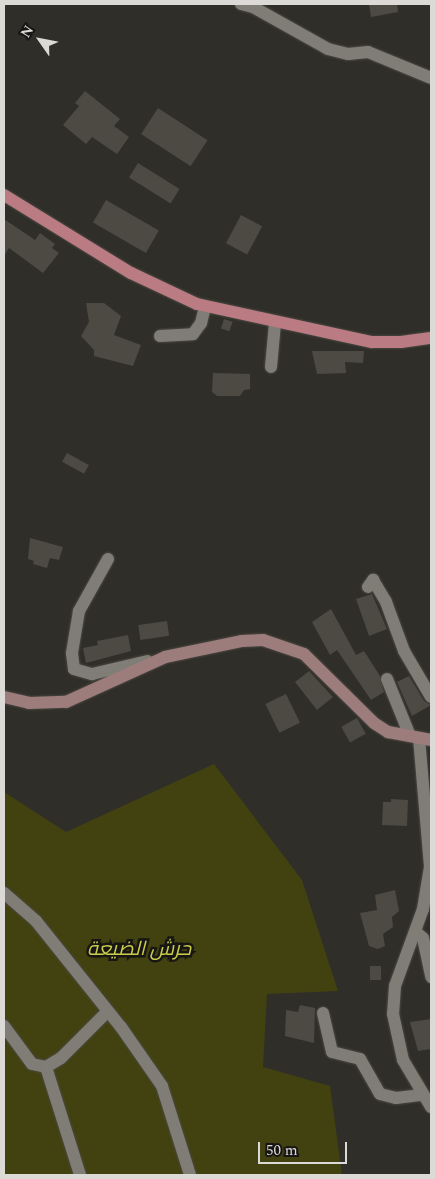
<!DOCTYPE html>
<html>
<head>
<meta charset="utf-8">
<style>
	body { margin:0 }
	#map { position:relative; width:435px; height:1179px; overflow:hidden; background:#302e28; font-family:Spectral,Cairo,serif }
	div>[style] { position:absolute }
	.green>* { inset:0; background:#424210 }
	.building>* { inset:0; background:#4c4a43; transform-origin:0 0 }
	.roads { filter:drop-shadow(0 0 1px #4b4944) drop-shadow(0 0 1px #4b4944) }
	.street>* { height:12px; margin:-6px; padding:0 6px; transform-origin:6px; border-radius:6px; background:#807d76 }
	.secondary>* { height:12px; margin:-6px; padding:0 6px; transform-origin:6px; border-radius:6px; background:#9d7c7c }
	.primary>* { height:12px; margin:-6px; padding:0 6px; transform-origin:6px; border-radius:6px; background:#ba7b83 }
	span { translate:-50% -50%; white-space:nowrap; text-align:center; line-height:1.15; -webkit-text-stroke:5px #171614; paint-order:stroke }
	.park-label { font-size:20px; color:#cbcd4a; font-style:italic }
	.frame { position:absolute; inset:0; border:5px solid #dbdad6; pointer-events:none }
	.north { position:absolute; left:15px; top:15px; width:50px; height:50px; -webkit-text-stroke:4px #171614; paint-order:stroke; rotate:303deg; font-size:14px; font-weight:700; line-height:20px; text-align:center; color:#dbdad6 }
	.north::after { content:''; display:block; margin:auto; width:18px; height:22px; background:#dbdad6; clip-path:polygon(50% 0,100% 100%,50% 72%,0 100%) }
	.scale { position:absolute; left:258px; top:1142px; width:89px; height:22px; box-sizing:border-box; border:2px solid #dbdad6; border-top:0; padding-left:6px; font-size:15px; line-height:18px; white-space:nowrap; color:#dbdad6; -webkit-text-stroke:4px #171614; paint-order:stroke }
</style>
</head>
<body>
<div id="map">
	<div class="green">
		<div style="clip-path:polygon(214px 764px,302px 880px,338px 991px,267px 994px,263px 1067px,330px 1086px,342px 1175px,4px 1175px,4px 792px,66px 832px)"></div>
	</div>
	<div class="building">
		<div style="clip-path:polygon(369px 4px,397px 4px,398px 12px,371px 17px)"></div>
		<div style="clip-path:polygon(85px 91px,120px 119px,114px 126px,129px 137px,117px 154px,92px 137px,86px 144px,63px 125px,79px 106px,75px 103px)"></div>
		<div style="left:158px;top:108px;width:59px;height:31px;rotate:33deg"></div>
		<div style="left:138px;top:163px;width:49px;height:17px;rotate:32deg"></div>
		<div style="left:106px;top:200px;width:61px;height:26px;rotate:30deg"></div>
		<div style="left:241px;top:215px;width:24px;height:32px;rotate:28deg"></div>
		<div style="clip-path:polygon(4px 219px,35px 240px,40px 233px,55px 244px,52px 248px,59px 253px,43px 273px,9px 248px,4px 256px)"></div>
		<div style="clip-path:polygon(86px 303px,104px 303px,121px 316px,114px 335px,141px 345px,133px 366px,94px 356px,94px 350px,81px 336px,89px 322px)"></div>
		<div style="left:224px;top:319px;width:9px;height:10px;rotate:18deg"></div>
		<div style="clip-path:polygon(312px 351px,364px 351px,363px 363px,345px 362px,346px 373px,317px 374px)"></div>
		<div style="clip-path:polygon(213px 373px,250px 374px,250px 389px,244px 390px,240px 396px,217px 396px,212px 392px)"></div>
		<div style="left:67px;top:453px;width:25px;height:10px;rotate:29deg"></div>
		<div style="clip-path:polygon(30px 538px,63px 547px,59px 560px,50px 558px,47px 568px,33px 564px,34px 561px,28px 559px)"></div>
		<div style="clip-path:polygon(372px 594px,387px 629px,369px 636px,356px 599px)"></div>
		<div style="clip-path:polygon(331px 609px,356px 655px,364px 651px,380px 676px,384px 692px,371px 700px,337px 650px,330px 655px,312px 622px)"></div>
		<div style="left:167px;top:621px;width:15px;height:29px;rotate:82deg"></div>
		<div style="clip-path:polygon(128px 635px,131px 651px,86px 663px,83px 648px,98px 645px,97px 641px)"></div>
		<div style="clip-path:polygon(309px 671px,333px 697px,317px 710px,295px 682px)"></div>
		<div style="clip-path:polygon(409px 676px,424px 701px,431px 705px,412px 716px,397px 682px)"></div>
		<div style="left:286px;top:694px;width:32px;height:23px;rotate:64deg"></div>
		<div style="left:357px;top:718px;width:18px;height:18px;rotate:61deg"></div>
		<div style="clip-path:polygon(391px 799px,408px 800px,407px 826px,382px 825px,383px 802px,391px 802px)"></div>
		<div style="clip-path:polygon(395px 890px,399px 911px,392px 917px,393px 927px,383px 934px,385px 946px,378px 949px,369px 946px,360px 913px,377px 910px,375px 895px)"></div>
		<div style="left:370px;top:966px;width:11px;height:14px"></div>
		<div style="clip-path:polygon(300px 1005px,315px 1008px,314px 1043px,285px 1036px,286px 1010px,298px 1012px)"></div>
		<div style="clip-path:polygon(431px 1019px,431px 1049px,418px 1051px,410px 1022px)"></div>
	</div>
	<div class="roads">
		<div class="street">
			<div style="left:241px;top:4px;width:12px;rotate:14deg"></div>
			<div style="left:253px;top:7px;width:86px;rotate:29.2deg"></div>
			<div style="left:328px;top:49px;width:21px;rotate:14deg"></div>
			<div style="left:348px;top:54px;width:20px;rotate:-6deg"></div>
			<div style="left:368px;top:52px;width:68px;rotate:22.4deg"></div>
			<div style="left:160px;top:336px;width:33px;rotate:-3deg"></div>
			<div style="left:193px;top:334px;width:14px;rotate:-54deg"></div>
			<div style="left:201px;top:323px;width:16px;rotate:-76deg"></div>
			<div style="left:271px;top:367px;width:44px;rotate:-84.8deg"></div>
			<div style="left:108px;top:559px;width:60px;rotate:119.1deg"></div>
			<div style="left:79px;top:611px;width:43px;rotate:99.5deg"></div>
			<div style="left:72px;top:653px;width:16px;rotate:83deg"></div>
			<div style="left:74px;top:669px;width:19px;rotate:16deg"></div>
			<div style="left:92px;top:674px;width:57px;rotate:-13.1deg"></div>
			<div style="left:368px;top:587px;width:9px;rotate:-54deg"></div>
			<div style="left:373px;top:580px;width:26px;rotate:59deg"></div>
			<div style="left:386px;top:602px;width:52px;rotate:69.8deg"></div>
			<div style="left:404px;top:651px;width:53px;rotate:59.6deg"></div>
			<div style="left:387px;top:679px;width:61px;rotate:68deg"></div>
			<div style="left:419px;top:738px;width:129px;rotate:85.1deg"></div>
			<div style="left:430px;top:867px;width:43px;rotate:99.5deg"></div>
			<div style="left:423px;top:909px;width:82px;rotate:110deg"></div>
			<div style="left:395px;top:986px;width:28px;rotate:94deg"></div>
			<div style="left:393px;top:1014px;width:47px;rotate:77.7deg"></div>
			<div style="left:403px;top:1060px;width:55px;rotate:59.2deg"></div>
			<div style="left:4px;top:893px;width:43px;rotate:41.2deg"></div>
			<div style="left:36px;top:921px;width:136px;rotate:51.3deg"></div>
			<div style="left:121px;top:1027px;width:72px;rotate:55.2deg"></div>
			<div style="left:162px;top:1086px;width:93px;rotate:72.5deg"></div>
			<div style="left:416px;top:932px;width:9px;rotate:41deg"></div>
			<div style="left:423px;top:938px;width:40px;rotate:78deg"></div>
			<div style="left:323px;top:1013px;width:40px;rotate:77deg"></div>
			<div style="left:332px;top:1052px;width:29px;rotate:14deg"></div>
			<div style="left:360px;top:1059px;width:40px;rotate:60.3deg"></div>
			<div style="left:380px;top:1094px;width:16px;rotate:14deg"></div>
			<div style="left:396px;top:1098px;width:26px;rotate:-7deg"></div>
			<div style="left:4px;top:1026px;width:47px;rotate:53.6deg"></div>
			<div style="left:32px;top:1064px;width:14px;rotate:12deg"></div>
			<div style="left:46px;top:1067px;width:17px;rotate:-31deg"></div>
			<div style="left:61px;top:1058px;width:66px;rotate:-45deg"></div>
			<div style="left:46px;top:1067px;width:113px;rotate:72.5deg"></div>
		</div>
		<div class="secondary">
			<div style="left:4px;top:697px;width:26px;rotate:13deg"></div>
			<div style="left:29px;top:703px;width:37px;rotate:-2deg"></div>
			<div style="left:66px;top:702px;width:109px;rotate:-24.4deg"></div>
			<div style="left:165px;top:657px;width:79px;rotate:-11.7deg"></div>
			<div style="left:242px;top:641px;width:21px;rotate:-3deg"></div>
			<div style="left:263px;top:640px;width:43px;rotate:18.9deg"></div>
			<div style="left:304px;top:654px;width:98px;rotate:44.6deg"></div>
			<div style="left:374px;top:723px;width:17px;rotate:33deg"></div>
			<div style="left:388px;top:732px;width:44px;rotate:10.5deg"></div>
		</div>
		<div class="primary">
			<div style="left:4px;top:195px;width:149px;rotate:31.6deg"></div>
			<div style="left:131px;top:273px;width:73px;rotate:25.2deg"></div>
			<div style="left:197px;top:304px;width:179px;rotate:12.3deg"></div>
			<div style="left:372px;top:342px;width:29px"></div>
			<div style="left:401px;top:342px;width:30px;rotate:-8deg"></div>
		</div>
	</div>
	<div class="park-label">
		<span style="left:139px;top:949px">حرش الضيعة</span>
	</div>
	<div class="frame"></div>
	<div class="north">N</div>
	<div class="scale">50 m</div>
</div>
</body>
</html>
